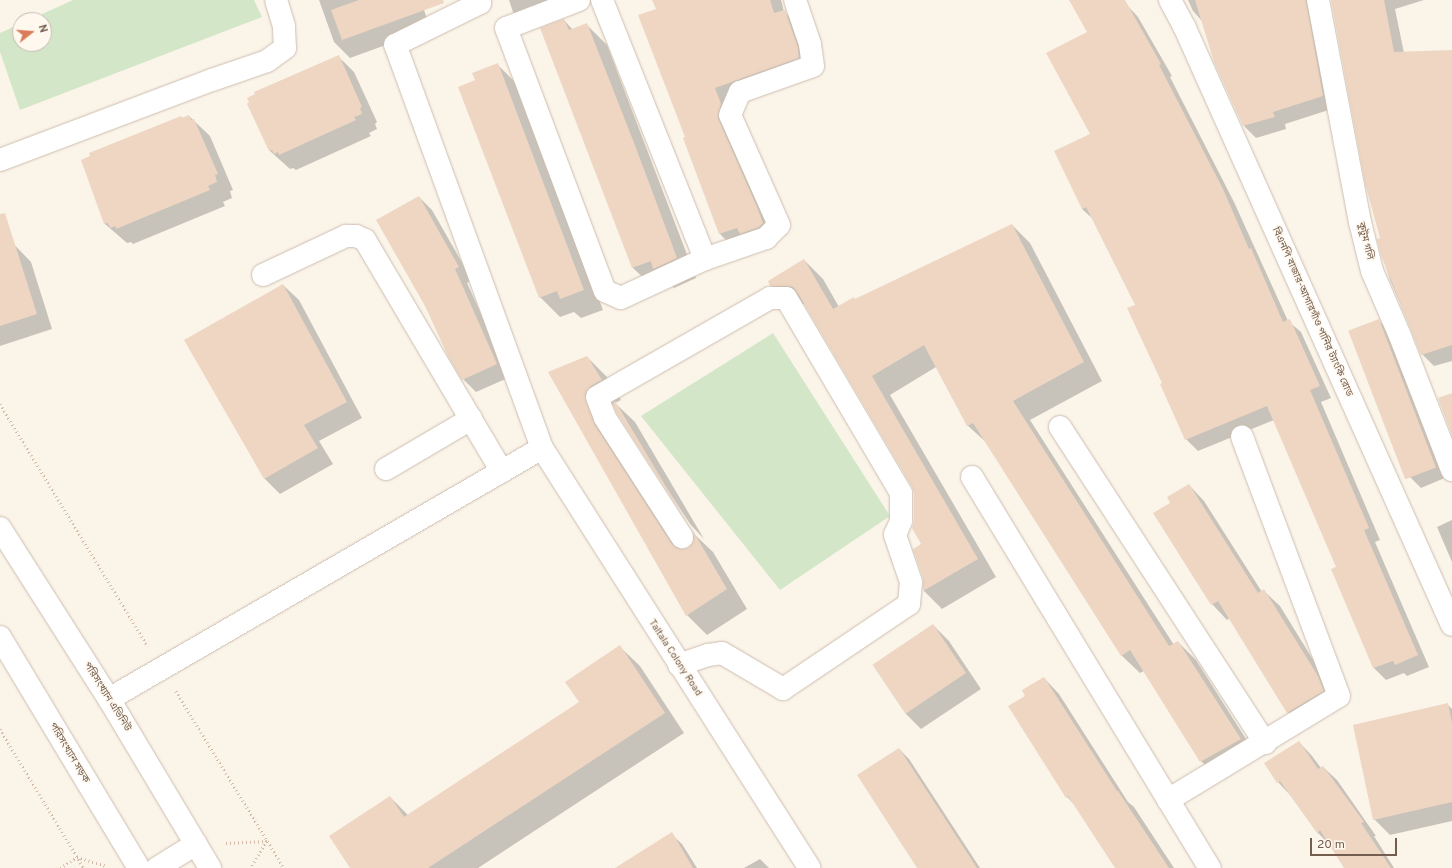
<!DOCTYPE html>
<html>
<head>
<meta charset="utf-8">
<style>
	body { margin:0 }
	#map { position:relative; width:1452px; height:868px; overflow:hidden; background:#fbf4e9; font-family:Overpass,"Noto Sans Bengali",sans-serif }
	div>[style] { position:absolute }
	.green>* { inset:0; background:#d3e7c8 }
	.shadow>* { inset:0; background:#0003 }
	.building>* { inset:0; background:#eed6c3; transform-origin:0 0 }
	.path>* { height:2.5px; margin-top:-1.25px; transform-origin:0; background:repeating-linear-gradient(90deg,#d3b9a6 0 1px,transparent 0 4px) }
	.roads { filter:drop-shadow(0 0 1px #ccbdaf) drop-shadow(0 0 1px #ccbdaf) }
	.minor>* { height:22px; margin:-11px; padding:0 11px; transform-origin:11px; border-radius:11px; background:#fff }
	span { translate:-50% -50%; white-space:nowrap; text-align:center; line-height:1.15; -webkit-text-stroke:3px #fef8ef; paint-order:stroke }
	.street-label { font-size:10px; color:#735d4e }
	.north { position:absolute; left:12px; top:12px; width:40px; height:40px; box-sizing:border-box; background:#fef8ef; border:1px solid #c6baaf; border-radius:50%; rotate:73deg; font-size:11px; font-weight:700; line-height:16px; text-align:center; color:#735d4e }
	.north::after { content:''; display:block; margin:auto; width:14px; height:18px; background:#da7b59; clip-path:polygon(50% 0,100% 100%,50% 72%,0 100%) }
	.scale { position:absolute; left:1310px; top:838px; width:87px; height:18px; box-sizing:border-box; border:2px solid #735d4e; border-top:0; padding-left:5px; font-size:12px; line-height:14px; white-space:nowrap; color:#735d4e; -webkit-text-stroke:3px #fef8ef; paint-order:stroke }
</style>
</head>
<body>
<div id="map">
	<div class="green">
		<div style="clip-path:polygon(73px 0,254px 0,262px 17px,20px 110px,0 52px,0 33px,20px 24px,20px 44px,44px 44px,44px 20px,29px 20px)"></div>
		<div style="clip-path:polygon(773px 333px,890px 516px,780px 590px,641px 416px)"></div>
	</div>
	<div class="shadow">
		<div style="clip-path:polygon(319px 0,421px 0,430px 29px,350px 58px,334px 42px)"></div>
		<div style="clip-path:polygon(509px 0,566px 0,529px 27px,513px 12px)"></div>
		<div style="clip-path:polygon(659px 0,781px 0,784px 12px,801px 27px,813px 63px,730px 104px,778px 239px,736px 250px,720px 234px,684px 138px,687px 137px,657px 9px)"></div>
		<div style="clip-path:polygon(1070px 0,1108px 0,1127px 5px,1138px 17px,1172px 76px,1170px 77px,1234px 202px,1288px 321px,1301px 332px,1331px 398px,1321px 402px,1380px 540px,1375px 542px,1429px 667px,1407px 676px,1404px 673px,1386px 680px,1374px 668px,1332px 570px,1338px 568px,1274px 420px,1198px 451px,1186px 439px,1163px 383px,1136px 305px,1094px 220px,1082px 209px,1091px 135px,1089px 33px)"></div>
		<div style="clip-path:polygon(1188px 0,1327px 0,1335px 108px,1285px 124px,1286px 129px,1256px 138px,1244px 126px,1215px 62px,1202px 21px,1193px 11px)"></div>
		<div style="clip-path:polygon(1332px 0,1424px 0,1395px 9px,1404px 53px,1452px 51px,1452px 361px,1434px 366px,1422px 354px,1390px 280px,1378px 240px,1381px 239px)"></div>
		<div style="clip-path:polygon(564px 20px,573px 30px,587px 25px,607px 45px,696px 278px,674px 288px,668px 282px,653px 287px,633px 268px)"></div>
		<div style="clip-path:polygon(339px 57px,354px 72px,377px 122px,375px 124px,377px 129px,369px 133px,371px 136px,296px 170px,293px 168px,290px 169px,270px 151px,249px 104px)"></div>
		<div style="clip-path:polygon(497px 64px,517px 84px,603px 310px,581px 318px,574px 312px,560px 317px,540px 297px,476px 81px)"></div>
		<div style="clip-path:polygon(189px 116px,210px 136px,233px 190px,230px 191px,232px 198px,223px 202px,225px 206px,133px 244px,131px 242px,127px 243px,105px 224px,82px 160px,181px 117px,182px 118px)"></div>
		<div style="clip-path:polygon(419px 197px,432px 210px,472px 280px,467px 283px,510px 377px,476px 392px,463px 379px)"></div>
		<div style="clip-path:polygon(1012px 225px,1030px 243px,1102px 381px,1030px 420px,1174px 645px,1178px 642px,1196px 660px,1258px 758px,1220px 779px,1201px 761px,1144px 671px,1140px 673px,1121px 655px,987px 443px,967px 425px,936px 367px,890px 395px,996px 577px,942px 609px,924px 591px,922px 545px,914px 521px,914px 493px,913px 486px,805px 304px,790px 304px,771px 285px,804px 260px,823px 279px,839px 307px)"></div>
		<div style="clip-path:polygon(0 230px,31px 262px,52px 329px,0 346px)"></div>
		<div style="clip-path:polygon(283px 285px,299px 300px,362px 418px,319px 441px,333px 464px,280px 494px,265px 479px,186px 341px)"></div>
		<div style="clip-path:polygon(1379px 321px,1390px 331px,1447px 477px,1421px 488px,1410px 477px)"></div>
		<div style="clip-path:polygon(587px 357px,607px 377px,621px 400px,615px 403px,635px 422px,704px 539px,690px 524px,617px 412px,614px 404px,610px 406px,614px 446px,682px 551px,689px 549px,694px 543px,694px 534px,713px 552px,747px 609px,707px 635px,687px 615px,549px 373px)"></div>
		<div style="clip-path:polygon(1189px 485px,1204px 501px,1262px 592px,1264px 591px,1280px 606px,1333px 692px,1304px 728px,1288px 712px,1230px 618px,1227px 620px,1212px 604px)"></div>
		<div style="clip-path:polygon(1452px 520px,1452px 562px,1437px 527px)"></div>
		<div style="clip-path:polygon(933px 625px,949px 641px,981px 689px,921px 729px,905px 713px)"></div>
		<div style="clip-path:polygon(620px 647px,640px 666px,684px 733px,478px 868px,351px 868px,390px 797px,408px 815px,580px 702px)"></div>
		<div style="clip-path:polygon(1044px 678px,1059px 694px,1128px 802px,1134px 807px,1174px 868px,1116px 868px,1076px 806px,1067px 797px,1026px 696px)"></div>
		<div style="clip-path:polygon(1447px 704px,1452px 709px,1452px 821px,1390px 835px,1374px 819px)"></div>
		<div style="clip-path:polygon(1299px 742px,1312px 756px,1321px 768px,1323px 767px,1337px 780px,1376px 836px,1374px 836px,1394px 868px,1346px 868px,1331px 846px,1317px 832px,1291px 796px,1278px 782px)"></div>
		<div style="clip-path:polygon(899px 749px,909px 759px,980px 868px,918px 868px)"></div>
		<div style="clip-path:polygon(671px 834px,682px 844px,697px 868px,617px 868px)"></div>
		<div style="clip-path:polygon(760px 859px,769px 868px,744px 868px)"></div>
	</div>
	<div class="building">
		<div style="clip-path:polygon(359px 0,443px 0,444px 3px,342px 40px,331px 10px)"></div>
		<div style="clip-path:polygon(652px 0,770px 0,774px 13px,785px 10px,798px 47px,799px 58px,715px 88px,721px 104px,718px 115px,719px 120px,757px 207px,763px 223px,759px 227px,740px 234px,737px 228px,719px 234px,683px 138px,685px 137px,638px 15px,656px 9px)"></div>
		<div style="clip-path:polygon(1069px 0,1125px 0,1161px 64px,1159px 65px,1223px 189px,1249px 249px,1251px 248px,1283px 322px,1290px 319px,1320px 386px,1310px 390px,1369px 528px,1364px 530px,1418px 655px,1395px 665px,1393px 661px,1373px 668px,1331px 569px,1336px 567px,1267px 406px,1185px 440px,1160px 384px,1162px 383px,1127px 308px,1135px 305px,1086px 207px,1082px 209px,1054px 151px,1090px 134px,1046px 53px,1087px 32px)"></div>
		<div style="clip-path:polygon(1195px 0,1306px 0,1323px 96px,1273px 112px,1275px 117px,1243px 126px,1214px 62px)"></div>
		<div style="clip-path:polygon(1331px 0,1384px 0,1394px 52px,1452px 50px,1452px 345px,1421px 355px,1381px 255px,1377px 239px,1380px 238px,1365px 183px)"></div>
		<div style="clip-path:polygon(564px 19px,569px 30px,587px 23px,636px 148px,677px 258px,660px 266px,653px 269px,651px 261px,632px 268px,540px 28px)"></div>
		<div style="clip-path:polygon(339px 55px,362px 107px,360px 108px,362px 114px,354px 117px,356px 120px,279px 155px,278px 152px,274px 154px,272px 150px,269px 151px,247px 104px,249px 102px,247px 98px,255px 94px,254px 92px)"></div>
		<div style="clip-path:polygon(498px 63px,584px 290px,560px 299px,557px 291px,539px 298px,458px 87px,475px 80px,472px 73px)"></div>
		<div style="clip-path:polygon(189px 115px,191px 120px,194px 119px,218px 174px,215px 175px,217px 182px,208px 186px,210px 190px,116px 229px,116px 226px,110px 228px,108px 223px,104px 224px,81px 160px,90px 156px,89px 153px,181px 116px,182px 118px)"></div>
		<div style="clip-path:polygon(419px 196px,459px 267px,455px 269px,497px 364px,462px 380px,448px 356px,425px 306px,376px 220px)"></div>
		<div style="clip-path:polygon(5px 213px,37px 314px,0 326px,0 214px)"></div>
		<div style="clip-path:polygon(1012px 224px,1084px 362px,1013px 401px,1169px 646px,1178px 641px,1241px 739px,1200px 762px,1130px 650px,1121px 656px,973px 423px,967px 426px,924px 345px,872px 376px,978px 559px,923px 591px,923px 578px,913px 549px,921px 544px,912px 528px,914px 521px,914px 493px,912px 487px,797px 292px,793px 287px,786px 286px,770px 286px,768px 281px,804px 259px,833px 309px,854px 297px,855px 299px)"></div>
		<div style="clip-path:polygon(283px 284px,347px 402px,304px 425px,318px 448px,264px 479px,184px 340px)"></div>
		<div style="left:1379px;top:319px;width:159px;height:33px;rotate:69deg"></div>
		<div style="clip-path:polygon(587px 356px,602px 380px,591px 386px,585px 395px,595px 425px,672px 544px,677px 548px,682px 549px,688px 548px,693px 542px,693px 531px,727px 589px,686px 616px,548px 372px)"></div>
		<div style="clip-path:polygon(1452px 393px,1452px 435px,1438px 398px)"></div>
		<div style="clip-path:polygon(615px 401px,689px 525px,616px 412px,612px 403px)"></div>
		<div style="clip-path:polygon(1189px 484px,1258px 593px,1264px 589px,1318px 676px,1324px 691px,1287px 713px,1218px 601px,1211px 605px,1153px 513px,1170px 503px,1167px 497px)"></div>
		<div style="left:933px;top:624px;width:59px;height:73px;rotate:56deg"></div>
		<div style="clip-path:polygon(620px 645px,665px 713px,428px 868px,350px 868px,329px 836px,390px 796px,404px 817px,579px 702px,565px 682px)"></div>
		<div style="clip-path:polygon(1044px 677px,1117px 791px,1118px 791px,1169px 868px,1115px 868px,1068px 796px,1066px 798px,1008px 706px,1025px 696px,1022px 690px)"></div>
		<div style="clip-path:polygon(1448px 703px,1452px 723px,1452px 802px,1373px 820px,1353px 725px)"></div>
		<div style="clip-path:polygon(1299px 741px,1318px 769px,1323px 766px,1364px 822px,1361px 823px,1391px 868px,1344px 868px,1320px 830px,1317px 833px,1280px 781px,1277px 783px,1264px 763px)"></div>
		<div style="clip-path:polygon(899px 748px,977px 868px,917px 868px,857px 775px)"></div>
		<div style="clip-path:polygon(672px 832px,693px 868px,615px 868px)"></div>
	</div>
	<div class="path">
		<div style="left:0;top:404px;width:284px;rotate:58.6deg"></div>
		<div style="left:176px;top:691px;width:207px;rotate:58.6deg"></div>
		<div style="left:0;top:729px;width:162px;rotate:58.9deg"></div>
		<div style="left:226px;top:843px;width:41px;rotate:-2.8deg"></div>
		<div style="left:267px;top:841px;width:31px;rotate:121deg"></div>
		<div style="left:60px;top:868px;width:20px;rotate:-33deg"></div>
		<div style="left:77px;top:857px;width:31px;rotate:17deg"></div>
	</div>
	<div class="roads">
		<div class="minor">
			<div style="left:579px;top:0;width:78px;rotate:159deg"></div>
			<div style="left:506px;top:28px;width:281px;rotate:69.4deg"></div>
			<div style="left:605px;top:291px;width:17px;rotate:24deg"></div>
			<div style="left:621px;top:298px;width:93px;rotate:-24.9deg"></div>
			<div style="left:705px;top:259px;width:65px;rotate:-19deg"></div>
			<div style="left:766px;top:238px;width:18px;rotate:-45deg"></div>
			<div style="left:779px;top:225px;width:120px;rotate:-114deg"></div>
			<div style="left:730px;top:115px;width:25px;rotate:-67deg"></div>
			<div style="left:740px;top:92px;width:77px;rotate:-19.6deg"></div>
			<div style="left:813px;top:66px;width:22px;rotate:-98deg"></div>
			<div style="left:810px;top:44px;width:46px;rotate:-108.8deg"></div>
			<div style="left:602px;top:0;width:279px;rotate:68.3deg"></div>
			<div style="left:1170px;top:0;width:30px;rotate:62deg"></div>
			<div style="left:1184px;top:26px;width:656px;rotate:65.9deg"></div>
			<div style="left:1318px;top:0;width:226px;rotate:79.3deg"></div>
			<div style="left:1360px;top:222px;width:50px;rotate:76.2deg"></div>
			<div style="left:1372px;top:271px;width:71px;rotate:66.7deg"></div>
			<div style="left:1400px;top:336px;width:144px;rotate:68.8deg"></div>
			<div style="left:0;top:160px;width:227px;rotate:-20.7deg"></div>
			<div style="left:212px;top:80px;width:58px;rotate:-19.1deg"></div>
			<div style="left:267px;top:61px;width:22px;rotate:-36deg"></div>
			<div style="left:285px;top:48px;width:22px;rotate:-93deg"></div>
			<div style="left:284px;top:26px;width:27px;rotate:-107deg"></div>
			<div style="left:263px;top:275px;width:92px;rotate:-25.2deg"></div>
			<div style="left:346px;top:236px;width:10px"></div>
			<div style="left:356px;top:236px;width:10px;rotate:24deg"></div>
			<div style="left:365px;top:240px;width:269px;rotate:59.4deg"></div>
			<div style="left:1060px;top:427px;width:377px;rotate:57deg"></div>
			<div style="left:542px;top:448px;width:498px;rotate:57.5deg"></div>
			<div style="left:386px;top:469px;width:99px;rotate:-30.5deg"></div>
			<div style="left:972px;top:477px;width:458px;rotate:58.7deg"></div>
			<div style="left:0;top:528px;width:203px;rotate:57.5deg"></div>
			<div style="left:109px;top:699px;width:197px;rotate:59.1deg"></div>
			<div style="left:0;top:637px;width:270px;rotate:59deg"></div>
			<div style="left:679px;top:665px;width:31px;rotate:-19deg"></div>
			<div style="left:708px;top:655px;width:14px;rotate:-8deg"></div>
			<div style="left:722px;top:653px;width:71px;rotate:30.5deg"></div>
			<div style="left:783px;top:689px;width:152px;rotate:-34deg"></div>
			<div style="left:909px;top:604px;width:22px;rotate:-85deg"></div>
			<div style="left:911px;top:582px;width:50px;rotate:-108.8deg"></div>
			<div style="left:895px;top:535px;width:15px;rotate:-67deg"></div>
			<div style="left:901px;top:521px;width:28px;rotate:-90deg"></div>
			<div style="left:901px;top:493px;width:226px;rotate:-120.5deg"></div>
			<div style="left:786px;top:298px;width:16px;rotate:180deg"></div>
			<div style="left:770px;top:298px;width:199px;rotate:150.2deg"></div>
			<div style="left:597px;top:397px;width:22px;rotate:69deg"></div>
			<div style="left:605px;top:418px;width:142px;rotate:57.1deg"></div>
			<div style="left:109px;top:699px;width:500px;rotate:-30.1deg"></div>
			<div style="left:542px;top:448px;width:429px;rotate:-110deg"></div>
			<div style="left:395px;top:45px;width:95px;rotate:-26.3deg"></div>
			<div style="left:480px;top:3px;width:3px;rotate:-108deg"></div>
			<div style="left:1168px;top:800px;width:200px;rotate:-31.3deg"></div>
			<div style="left:1339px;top:696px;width:277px;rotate:-110.5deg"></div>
			<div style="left:157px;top:868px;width:46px;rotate:-31.6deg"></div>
		</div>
	</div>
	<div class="street-label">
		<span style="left:1365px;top:241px;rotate:76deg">কুটুম গলি</span>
		<span style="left:1312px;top:312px;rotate:66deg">বিএনপি বাজার-আগারগাঁও পানির ট্যাংকি রোড</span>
		<span style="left:675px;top:658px;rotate:57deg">Taltala Colony Road</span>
		<span style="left:107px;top:697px;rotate:58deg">পরিসংখ্যান এভিনিউ</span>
		<span style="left:69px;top:753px;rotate:59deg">পরিসংখ্যান সড়ক</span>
	</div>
	<div class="north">N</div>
	<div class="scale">20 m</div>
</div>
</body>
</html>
